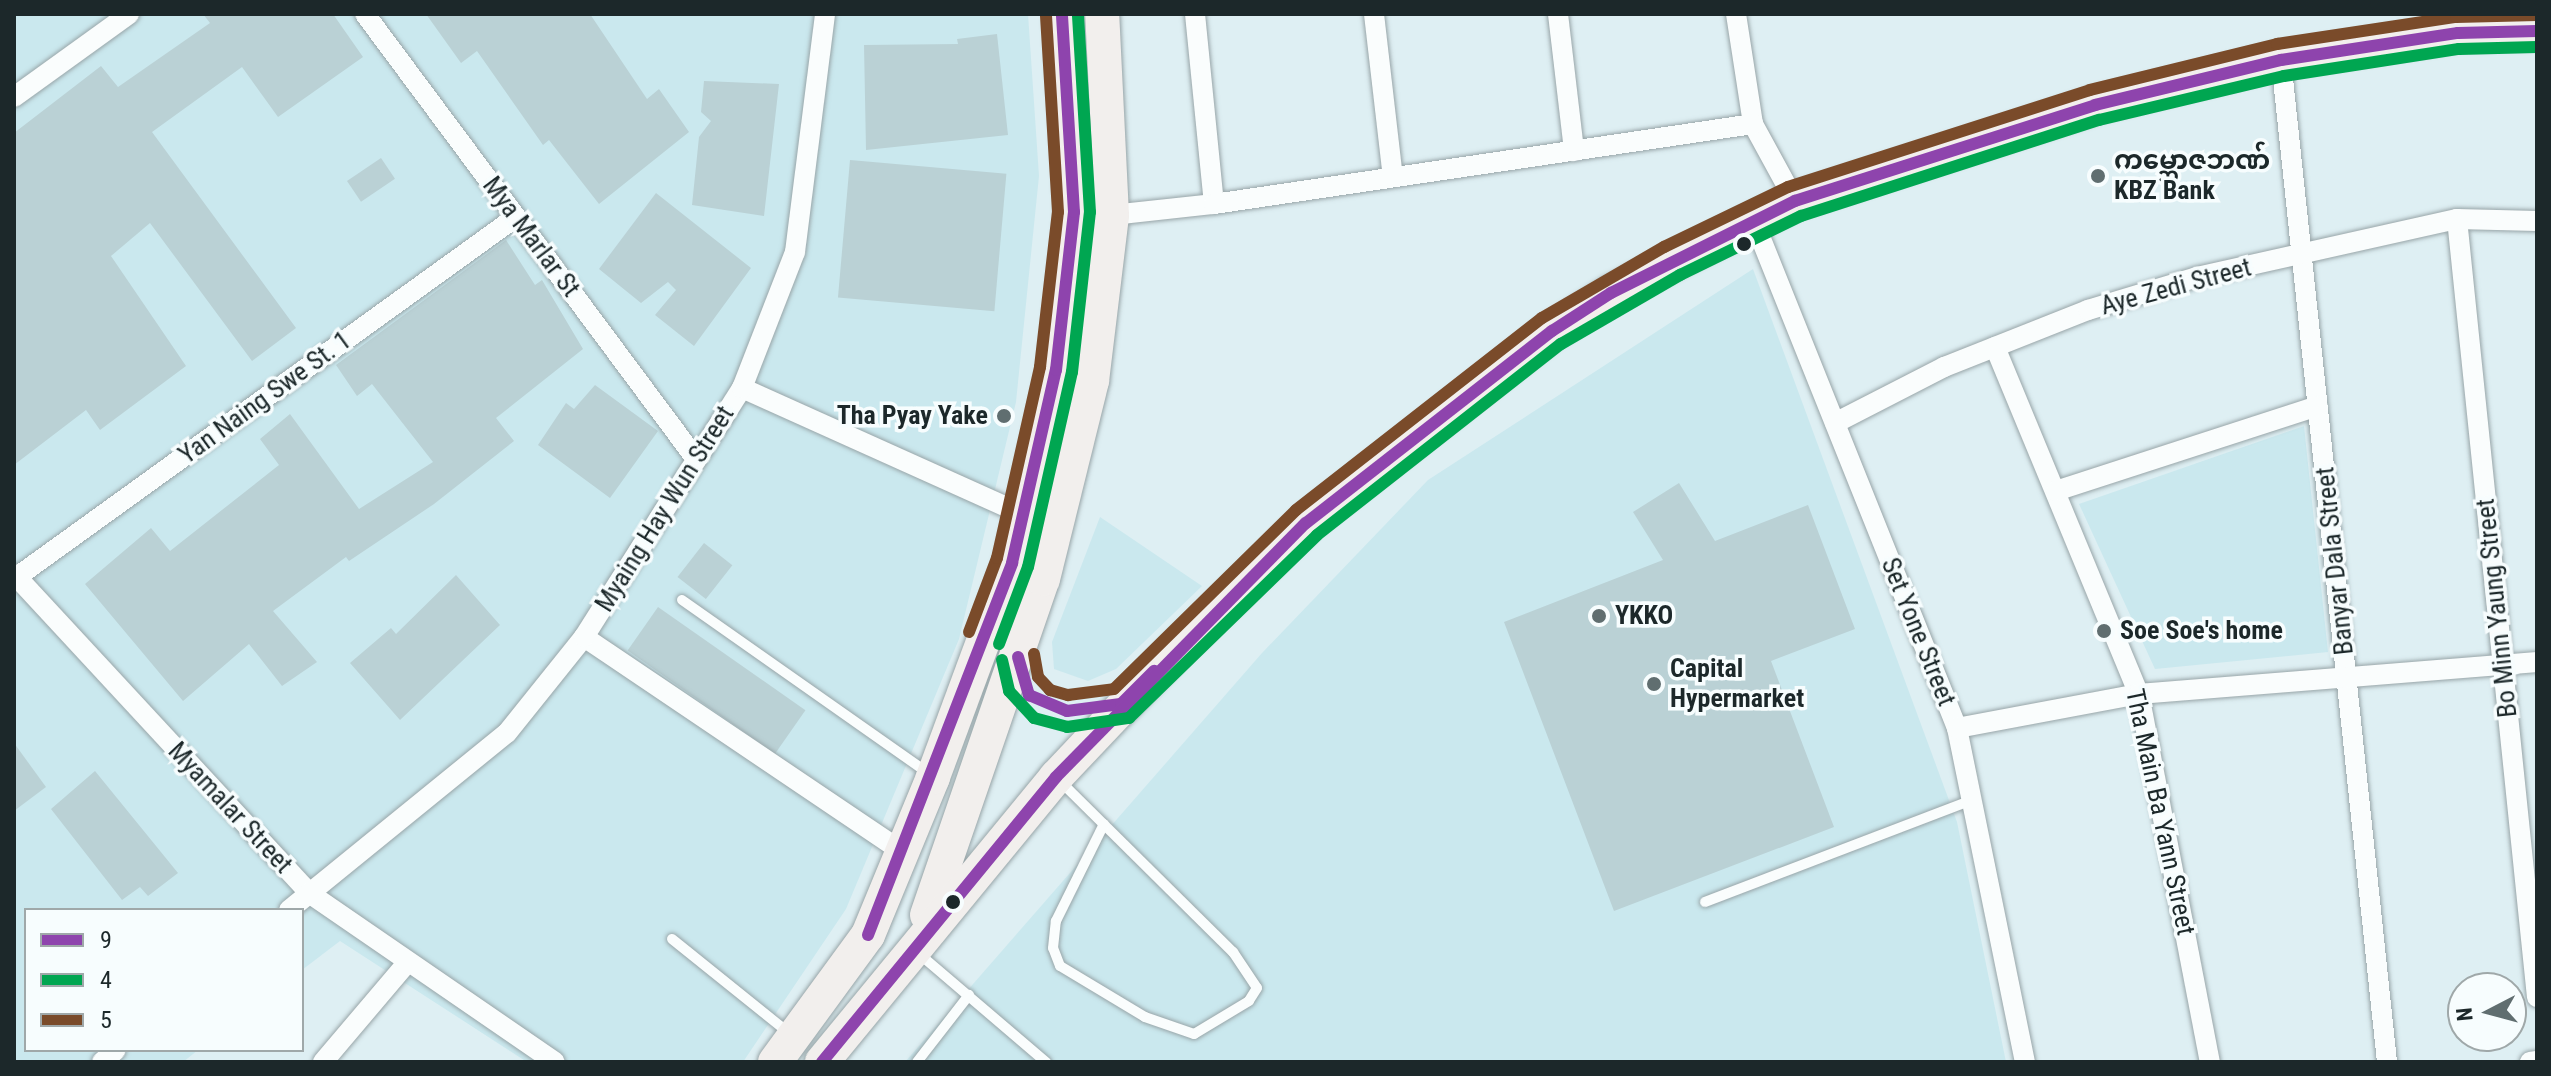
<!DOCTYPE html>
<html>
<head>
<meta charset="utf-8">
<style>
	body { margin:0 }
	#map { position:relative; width:2551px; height:1076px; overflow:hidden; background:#deeff3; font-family:"Roboto Condensed","Noto Sans Myanmar",sans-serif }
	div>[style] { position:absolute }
	.built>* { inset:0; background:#cae8ee }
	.building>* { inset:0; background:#bad1d5; transform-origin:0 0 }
	.roads { filter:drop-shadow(0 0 2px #98a5a8) drop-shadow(0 0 2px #98a5a8) }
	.lane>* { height:10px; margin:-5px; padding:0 5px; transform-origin:5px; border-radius:5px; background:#fafdfd }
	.street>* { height:20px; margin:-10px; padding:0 10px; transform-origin:10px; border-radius:10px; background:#fafdfd }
	.primary>* { height:34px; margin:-17px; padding:0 17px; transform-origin:17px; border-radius:17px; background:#f2efed }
	.bus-1>* { height:12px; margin:-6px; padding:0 6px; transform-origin:6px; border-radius:6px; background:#8e44ad }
	.bus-2>* { height:12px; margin:-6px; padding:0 6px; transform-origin:6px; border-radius:6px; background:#00a651 }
	.bus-3>* { height:12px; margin:-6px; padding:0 6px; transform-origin:6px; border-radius:6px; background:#7a4b2a }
	.dots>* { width:22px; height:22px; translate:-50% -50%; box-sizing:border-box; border:4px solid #f7fdfe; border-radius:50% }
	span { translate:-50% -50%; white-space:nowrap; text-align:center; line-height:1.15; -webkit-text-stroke:7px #f7fdfe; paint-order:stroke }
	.poi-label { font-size:26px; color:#1c282a; font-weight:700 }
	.left { translate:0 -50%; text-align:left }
	.right { translate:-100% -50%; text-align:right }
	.street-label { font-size:26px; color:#1c282a }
	.frame { position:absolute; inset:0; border:16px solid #1c282a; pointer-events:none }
	.legend { position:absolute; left:24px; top:908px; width:280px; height:144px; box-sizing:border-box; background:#f7fdfe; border:2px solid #9fa8a9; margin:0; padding:10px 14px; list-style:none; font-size:24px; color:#1c282a }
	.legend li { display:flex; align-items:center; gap:16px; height:40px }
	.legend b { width:40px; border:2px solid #9fa8a9 }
	.north { position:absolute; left:2447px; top:972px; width:80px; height:80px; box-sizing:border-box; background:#f7fdfe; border:2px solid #9fa8a9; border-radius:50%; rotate:264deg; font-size:22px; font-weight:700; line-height:32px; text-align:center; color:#1c282a }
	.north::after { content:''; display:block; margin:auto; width:28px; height:36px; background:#606e70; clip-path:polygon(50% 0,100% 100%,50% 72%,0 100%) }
</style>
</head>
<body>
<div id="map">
	<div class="built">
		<div style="clip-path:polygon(14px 14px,1028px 14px,1039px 176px,1016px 402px,959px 639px,846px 909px,743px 1062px,527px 1062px,340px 941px,302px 970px,302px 910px,26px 910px,26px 1050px,198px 1050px,183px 1062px,14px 1062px)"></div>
		<div style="clip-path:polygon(1753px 269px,1957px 822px,2006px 1062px,905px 1062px,1262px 653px,1428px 480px)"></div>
		<div style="clip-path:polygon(2304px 426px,2328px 652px,2155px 669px,2079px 504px)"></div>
		<div style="clip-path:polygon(1100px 517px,1202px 586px,1116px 669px,1088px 681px,1054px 669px,1052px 642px)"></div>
	</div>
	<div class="building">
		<div style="clip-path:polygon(203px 14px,333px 14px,363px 57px,278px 117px,242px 67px,152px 132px,296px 328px,252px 361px,150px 223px,111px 256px,186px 366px,100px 430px,86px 410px,14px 465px,14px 133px,101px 66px,118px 87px,210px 23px)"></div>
		<div style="clip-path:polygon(426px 14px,590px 14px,647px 99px,659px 89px,689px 132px,599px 204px,549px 140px,543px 145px,477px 51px,461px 63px)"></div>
		<div style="clip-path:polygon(997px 34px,1008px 135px,866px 150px,864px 45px,958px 44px,957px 39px)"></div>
		<div style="clip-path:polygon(704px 81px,779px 84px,764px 216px,692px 205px,699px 137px,711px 121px,701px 112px)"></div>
		<div style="left:381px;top:158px;width:25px;height:41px;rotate:56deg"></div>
		<div style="left:850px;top:160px;width:157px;height:138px;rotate:5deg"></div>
		<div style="clip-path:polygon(656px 193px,751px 268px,694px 346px,655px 315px,676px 290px,668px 282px,641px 303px,599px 269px)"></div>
		<div style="clip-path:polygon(506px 240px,535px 285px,542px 280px,583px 349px,496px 418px,514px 441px,434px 504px,349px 561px,346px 557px,273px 611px,317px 662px,282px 686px,249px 644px,183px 701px,85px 584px,151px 528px,170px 551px,279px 465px,260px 439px,290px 414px,359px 509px,433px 462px,372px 384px,357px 396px,336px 365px)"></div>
		<div style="clip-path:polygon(595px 385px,658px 431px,610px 498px,538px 445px,566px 403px,574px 409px)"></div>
		<div style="clip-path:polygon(1679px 483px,1715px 541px,1808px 505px,1855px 629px,1771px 661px,1834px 827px,1614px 911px,1504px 622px,1663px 560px,1633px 512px)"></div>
		<div style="left:704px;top:543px;width:36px;height:43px;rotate:38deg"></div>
		<div style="clip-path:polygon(456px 575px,500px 625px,400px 720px,350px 663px,391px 628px,396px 634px)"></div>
		<div style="left:658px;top:607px;width:180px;height:53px;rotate:35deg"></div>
		<div style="clip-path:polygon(14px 743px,46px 787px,14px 811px)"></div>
		<div style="clip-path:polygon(95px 771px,178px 873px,148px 896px,140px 887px,122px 900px,51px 809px)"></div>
	</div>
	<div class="roads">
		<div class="lane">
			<div style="left:682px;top:600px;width:301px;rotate:35.1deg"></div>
			<div style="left:1059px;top:780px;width:245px;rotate:44.7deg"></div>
			<div style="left:1233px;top:952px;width:43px;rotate:56.3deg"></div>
			<div style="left:1257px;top:988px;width:15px;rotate:122deg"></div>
			<div style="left:1249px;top:1001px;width:64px;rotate:149deg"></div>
			<div style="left:1194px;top:1034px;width:52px;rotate:-160.9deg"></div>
			<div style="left:1145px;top:1017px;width:99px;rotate:-149deg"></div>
			<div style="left:1060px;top:966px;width:19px;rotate:-111deg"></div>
			<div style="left:1053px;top:948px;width:27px;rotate:-84deg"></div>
			<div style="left:1056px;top:921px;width:108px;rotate:-63.7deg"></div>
			<div style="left:1705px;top:902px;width:284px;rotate:-20.9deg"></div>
			<div style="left:672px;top:939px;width:151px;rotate:38.8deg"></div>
			<div style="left:917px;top:952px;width:170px;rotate:40.5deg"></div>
			<div style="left:917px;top:1062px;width:85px;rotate:-52.2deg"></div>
		</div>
		<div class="street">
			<div style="left:365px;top:14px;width:555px;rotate:53.36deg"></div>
			<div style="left:1195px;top:14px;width:191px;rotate:84.3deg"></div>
			<div style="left:1374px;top:14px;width:164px;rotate:83.4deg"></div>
			<div style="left:1558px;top:14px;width:138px;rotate:83.3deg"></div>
			<div style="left:1736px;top:14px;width:111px;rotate:81.2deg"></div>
			<div style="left:1753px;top:124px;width:88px;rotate:61.4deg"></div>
			<div style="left:2281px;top:60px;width:1008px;rotate:83.96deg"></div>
			<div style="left:14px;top:97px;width:142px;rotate:-35.8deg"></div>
			<div style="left:1074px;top:212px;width:38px;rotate:5deg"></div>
			<div style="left:1112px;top:215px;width:103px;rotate:-6.2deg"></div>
			<div style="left:1214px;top:204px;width:545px;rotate:-8.44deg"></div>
			<div style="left:1753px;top:219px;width:548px;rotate:68.16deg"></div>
			<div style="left:1957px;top:728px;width:341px;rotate:78.5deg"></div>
			<div style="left:2457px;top:219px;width:782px;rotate:84.13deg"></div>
			<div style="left:1995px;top:347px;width:376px;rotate:67.5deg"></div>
			<div style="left:2139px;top:694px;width:375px;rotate:79.1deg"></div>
			<div style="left:742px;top:388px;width:309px;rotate:24.2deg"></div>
			<div style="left:1835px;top:423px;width:123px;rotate:-27.2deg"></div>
			<div style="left:1944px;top:367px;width:155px;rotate:-21.6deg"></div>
			<div style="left:2088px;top:310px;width:114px;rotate:-16.8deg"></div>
			<div style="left:2197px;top:277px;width:266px;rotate:-12.6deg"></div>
			<div style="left:2457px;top:219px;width:80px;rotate:1.4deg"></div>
			<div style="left:2056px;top:491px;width:275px;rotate:-18deg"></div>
			<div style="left:14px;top:574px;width:434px;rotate:47.2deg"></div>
			<div style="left:309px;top:893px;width:298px;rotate:34.5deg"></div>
			<div style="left:14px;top:579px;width:619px;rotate:-35.8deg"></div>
			<div style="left:584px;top:637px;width:382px;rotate:34deg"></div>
			<div style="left:1957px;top:728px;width:185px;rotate:-10.6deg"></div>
			<div style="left:2139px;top:694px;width:399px;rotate:-4.6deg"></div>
			<div style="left:289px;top:910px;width:281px;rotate:-39.1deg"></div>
			<div style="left:507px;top:733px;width:123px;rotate:-51.3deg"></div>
			<div style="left:584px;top:637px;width:295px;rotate:-57.6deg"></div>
			<div style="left:742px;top:388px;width:146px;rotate:-68.7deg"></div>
			<div style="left:795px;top:252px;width:240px;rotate:-82.8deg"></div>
			<div style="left:102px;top:1062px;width:18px;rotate:-41deg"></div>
			<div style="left:323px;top:1062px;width:128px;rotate:-49.7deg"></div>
			<div style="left:2530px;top:1062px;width:7px;rotate:-8deg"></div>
		</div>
		<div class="primary">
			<div style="left:927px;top:915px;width:355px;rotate:-71deg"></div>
			<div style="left:1043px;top:579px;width:204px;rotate:-76.1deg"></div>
			<div style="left:1092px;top:381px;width:167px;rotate:-83.1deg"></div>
			<div style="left:1112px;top:215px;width:201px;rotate:-92.8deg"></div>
			<div style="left:775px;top:1062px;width:157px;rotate:-53.8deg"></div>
			<div style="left:868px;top:935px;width:171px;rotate:-67.6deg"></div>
			<div style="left:933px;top:777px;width:228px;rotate:-69.7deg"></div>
			<div style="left:1012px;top:563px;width:198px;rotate:-77.2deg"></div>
			<div style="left:1056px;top:370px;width:159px;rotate:-83.5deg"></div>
			<div style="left:1074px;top:212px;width:198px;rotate:-93.5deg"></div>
			<div style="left:822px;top:1062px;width:369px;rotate:-50.6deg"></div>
			<div style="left:1056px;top:777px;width:173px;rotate:-46.6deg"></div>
			<div style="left:1175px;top:651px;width:183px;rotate:-44.3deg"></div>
			<div style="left:1306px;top:523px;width:312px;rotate:-38deg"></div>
			<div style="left:1552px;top:331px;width:70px;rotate:-32.8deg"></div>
			<div style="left:1611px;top:293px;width:206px;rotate:-26.6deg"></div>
			<div style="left:1795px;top:201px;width:315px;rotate:-17.7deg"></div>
			<div style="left:2095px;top:105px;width:191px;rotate:-13.6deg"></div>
			<div style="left:2281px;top:60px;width:179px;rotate:-8.7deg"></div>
			<div style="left:2458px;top:33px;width:79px;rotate:-1.5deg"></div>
		</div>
	</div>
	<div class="bus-1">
		<div style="left:1018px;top:657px;width:40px;rotate:74deg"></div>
		<div style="left:1029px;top:695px;width:41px;rotate:22.8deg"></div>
		<div style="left:1067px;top:711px;width:54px;rotate:-7.4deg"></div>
		<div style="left:1121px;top:704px;width:47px;rotate:-45deg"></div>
		<div style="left:868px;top:935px;width:399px;rotate:-68.8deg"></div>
		<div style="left:1012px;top:563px;width:198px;rotate:-77.2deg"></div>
		<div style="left:1056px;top:370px;width:159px;rotate:-83.5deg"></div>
		<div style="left:1074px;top:212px;width:198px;rotate:-93.5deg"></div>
		<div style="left:822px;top:1062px;width:369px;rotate:-50.6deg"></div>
		<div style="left:1056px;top:777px;width:356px;rotate:-45.5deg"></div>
		<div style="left:1306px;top:523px;width:312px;rotate:-38deg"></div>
		<div style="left:1552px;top:331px;width:70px;rotate:-32.8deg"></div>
		<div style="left:1611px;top:293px;width:206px;rotate:-26.6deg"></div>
		<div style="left:1795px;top:201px;width:315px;rotate:-17.7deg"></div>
		<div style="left:2095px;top:105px;width:191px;rotate:-13.6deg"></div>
		<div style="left:2281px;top:60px;width:179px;rotate:-8.7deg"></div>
		<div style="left:2458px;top:33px;width:79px;rotate:-1.5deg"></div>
	</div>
	<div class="bus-2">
		<div style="left:999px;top:644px;width:82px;rotate:-69.4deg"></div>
		<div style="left:1028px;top:567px;width:200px;rotate:-77.3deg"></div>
		<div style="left:1072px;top:372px;width:161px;rotate:-83.6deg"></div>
		<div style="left:1090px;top:212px;width:198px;rotate:-93.5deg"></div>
		<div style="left:1002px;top:660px;width:32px;rotate:77deg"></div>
		<div style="left:1009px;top:691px;width:37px;rotate:47deg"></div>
		<div style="left:1034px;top:718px;width:34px;rotate:15deg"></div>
		<div style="left:1067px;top:727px;width:63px;rotate:-8.3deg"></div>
		<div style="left:1129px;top:718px;width:262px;rotate:-44.2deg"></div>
		<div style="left:1317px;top:535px;width:310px;rotate:-38.1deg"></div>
		<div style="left:1561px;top:344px;width:138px;rotate:-30.1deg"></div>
		<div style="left:1680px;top:275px;width:135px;rotate:-26deg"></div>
		<div style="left:1801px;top:216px;width:313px;rotate:-17.9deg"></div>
		<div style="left:2099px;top:120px;width:190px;rotate:-13.4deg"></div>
		<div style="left:2284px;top:76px;width:177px;rotate:-8.8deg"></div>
		<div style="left:2459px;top:49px;width:78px;rotate:-1.5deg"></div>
	</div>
	<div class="bus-3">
		<div style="left:969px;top:632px;width:79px;rotate:-69.3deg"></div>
		<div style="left:997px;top:558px;width:196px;rotate:-77.3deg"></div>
		<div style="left:1040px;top:367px;width:156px;rotate:-83.4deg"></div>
		<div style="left:1058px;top:212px;width:197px;rotate:-93.5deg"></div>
		<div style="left:1034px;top:654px;width:23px;rotate:80deg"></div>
		<div style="left:1038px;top:677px;width:18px;rotate:47deg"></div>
		<div style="left:1050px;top:690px;width:19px;rotate:16deg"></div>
		<div style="left:1068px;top:695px;width:46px;rotate:-7.4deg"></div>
		<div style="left:1114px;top:689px;width:255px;rotate:-44.5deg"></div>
		<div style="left:1296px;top:510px;width:312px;rotate:-38deg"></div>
		<div style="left:1542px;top:318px;width:141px;rotate:-30.2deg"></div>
		<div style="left:1664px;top:247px;width:138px;rotate:-25.8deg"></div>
		<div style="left:1788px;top:187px;width:317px;rotate:-17.8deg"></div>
		<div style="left:2090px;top:90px;width:193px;rotate:-13.8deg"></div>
		<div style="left:2277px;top:44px;width:181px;rotate:-8.6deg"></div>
		<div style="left:2456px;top:17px;width:81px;rotate:-1.4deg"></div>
	</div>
	<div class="dots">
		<div style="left:2098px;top:176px;background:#606e70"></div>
		<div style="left:1744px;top:244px;background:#1c282a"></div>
		<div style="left:1004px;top:416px;background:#606e70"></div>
		<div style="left:1599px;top:616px;background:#606e70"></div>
		<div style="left:2104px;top:631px;background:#606e70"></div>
		<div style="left:1654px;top:684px;background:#606e70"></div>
		<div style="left:953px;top:902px;background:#1c282a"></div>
	</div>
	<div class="poi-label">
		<span class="left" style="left:2114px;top:176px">ကမ္ဘောဇဘဏ်<br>KBZ Bank</span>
		<span class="right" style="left:988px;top:416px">Tha Pyay Yake</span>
		<span class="left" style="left:1615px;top:616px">YKKO</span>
		<span class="left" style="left:2120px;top:631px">Soe Soe's home</span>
		<span class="left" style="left:1670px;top:684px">Capital<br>Hypermarket</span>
	</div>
	<div class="street-label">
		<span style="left:531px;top:237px;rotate:53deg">Mya Marlar St</span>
		<span style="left:2176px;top:287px;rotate:-15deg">Aye Zedi Street</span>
		<span style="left:265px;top:398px;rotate:-36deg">Yan Naing Swe St. 1</span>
		<span style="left:665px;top:509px;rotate:-58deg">Myaing Hay Wun Street</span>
		<span style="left:2335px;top:561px;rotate:-96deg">Banyar Dala Street</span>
		<span style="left:2497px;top:608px;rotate:-96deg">Bo Minn Yaung Street</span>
		<span style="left:1918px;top:632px;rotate:68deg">Set Yone Street</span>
		<span style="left:230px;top:808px;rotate:47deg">Myamalar Street</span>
		<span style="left:2160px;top:812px;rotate:78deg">Tha Main Ba Yann Street</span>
	</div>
	<div class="frame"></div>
	<ul class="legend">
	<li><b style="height:10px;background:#8e44ad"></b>9</li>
	<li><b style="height:10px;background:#00a651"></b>4</li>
	<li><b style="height:10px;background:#7a4b2a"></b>5</li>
	</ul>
	<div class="north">N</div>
</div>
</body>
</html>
